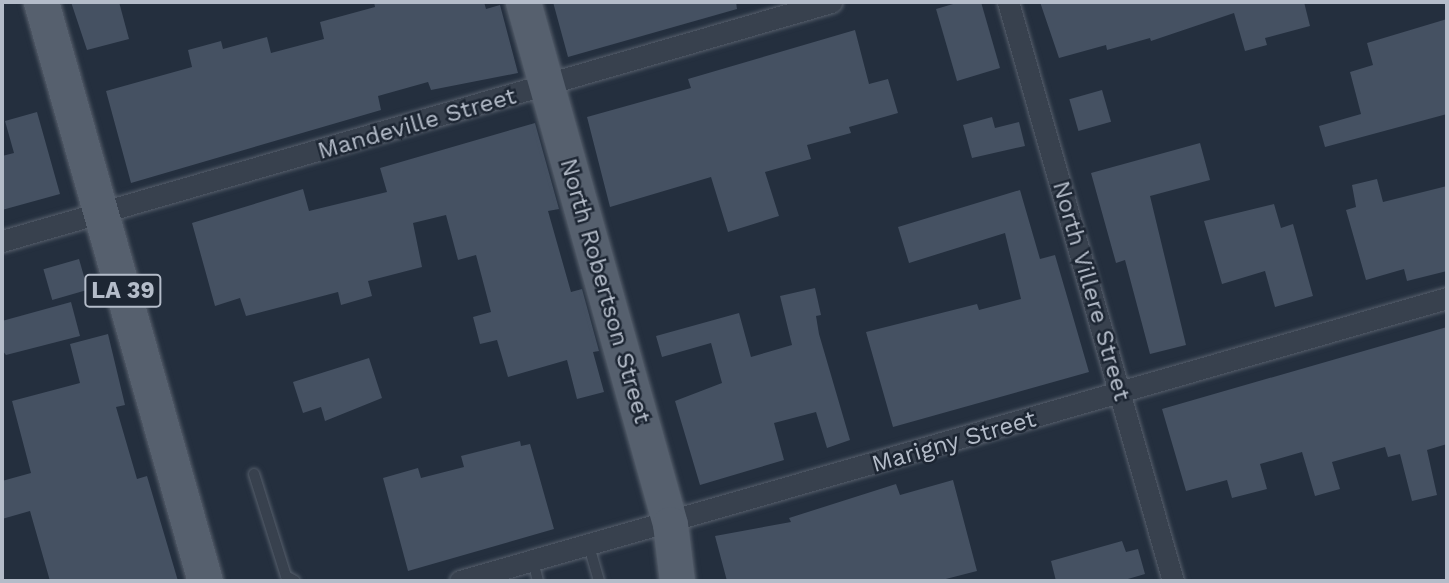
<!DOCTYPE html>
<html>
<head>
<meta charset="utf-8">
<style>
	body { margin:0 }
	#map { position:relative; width:1449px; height:583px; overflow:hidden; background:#242f3e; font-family:"Work Sans",sans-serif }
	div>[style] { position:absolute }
	.building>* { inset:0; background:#455162; transform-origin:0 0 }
	.roads { filter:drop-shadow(0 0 2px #565f6c) drop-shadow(0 0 2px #565f6c) }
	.lane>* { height:10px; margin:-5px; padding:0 5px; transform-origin:5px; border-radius:5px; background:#38414e }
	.street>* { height:21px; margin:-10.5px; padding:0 10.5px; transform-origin:10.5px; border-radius:10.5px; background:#38414e }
	.primary>* { height:35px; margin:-17.5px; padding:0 17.5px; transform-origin:17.5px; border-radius:17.5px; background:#56606e }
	span { translate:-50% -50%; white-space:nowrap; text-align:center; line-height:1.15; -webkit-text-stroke:5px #1d2633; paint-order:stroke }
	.shield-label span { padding:2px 5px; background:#1d2633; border:2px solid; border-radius:5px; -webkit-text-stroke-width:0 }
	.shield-label { font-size:23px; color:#b4bcc9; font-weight:700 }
	.street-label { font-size:24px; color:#b4bcc9 }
	.frame { position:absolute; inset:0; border:4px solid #b4bcc9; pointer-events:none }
</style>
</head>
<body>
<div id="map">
	<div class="building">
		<div style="clip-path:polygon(71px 2px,119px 2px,129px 39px,87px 50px)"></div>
		<div style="clip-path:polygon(374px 2px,484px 2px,486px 9px,500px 5px,518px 73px,431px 90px,428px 82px,378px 96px,381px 110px,131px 183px,106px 91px,192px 67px,188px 50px,221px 41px,223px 49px,267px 37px,271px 53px,324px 39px,320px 22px,375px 7px)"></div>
		<div style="clip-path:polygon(553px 2px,736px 2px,737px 9px,568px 57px)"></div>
		<div style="clip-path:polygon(960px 2px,981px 2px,1000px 68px,957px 81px,936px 9px)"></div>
		<div style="clip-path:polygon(1040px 2px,1304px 2px,1310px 26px,1265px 38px,1267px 45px,1245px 51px,1234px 13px,1151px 41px,1150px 38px,1107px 50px,1106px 45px,1059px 58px)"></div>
		<div style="clip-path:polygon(1447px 19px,1447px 114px,1325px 147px,1319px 126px,1361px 114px,1350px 72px,1373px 65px,1367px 43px)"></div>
		<div style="clip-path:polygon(855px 30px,869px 84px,888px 79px,898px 113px,849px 127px,851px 133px,807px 145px,811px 159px,765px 172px,779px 216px,728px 232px,711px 177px,610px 207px,587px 117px,691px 88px,688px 79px)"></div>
		<div style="left:1102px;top:90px;width:33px;height:34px;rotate:74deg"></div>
		<div style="clip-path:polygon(37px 112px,60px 194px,2px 210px,2px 156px,14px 153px,5px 121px)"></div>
		<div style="clip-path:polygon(992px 117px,995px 128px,1019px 122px,1025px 146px,972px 158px,963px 125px)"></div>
		<div style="clip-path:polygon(535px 123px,559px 209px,548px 211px,571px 292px,582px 289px,599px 351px,593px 352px,604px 392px,577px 399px,567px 360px,508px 377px,497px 340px,480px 344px,473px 317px,491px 312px,476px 255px,458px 260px,446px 215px,413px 223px,422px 267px,368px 281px,372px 296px,341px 305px,338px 292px,246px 316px,240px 298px,215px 306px,192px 223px,303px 189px,309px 211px,387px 192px,380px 168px)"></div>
		<div style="clip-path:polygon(1200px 143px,1210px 180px,1150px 196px,1186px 345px,1150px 354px,1125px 260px,1116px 263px,1091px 173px)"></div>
		<div style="clip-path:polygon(1377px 179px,1383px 202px,1447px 186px,1447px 271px,1407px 281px,1404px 269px,1366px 280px,1346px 210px,1356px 207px,1352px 185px)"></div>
		<div style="clip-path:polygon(1020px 190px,1040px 259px,1055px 255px,1089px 372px,893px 427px,866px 332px,977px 304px,979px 310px,1021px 299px,1005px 233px,909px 263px,898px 227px)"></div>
		<div style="clip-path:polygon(1274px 204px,1281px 228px,1293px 224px,1313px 296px,1275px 307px,1265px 271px,1222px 284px,1204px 221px)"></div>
		<div style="left:79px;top:259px;width:32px;height:37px;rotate:74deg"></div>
		<div style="clip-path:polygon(815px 288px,821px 315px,816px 316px,819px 334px,850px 440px,827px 448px,816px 412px,774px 423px,784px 460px,700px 485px,675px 401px,722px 383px,711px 343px,662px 357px,656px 336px,739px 313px,751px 357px,792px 345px,780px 296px)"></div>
		<div style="clip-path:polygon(71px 302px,80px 336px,6px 355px,2px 350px,2px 321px)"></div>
		<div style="clip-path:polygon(1447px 327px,1447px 444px,1427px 450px,1437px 495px,1412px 501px,1400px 454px,1388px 457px,1385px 447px,1332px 462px,1340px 489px,1315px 496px,1302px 452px,1260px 464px,1267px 489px,1232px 498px,1227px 480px,1186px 491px,1162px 409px)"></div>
		<div style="clip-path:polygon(108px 334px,125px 405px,116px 407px,137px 479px,147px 476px,178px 581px,50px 581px,30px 511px,2px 519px,2px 481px,31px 473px,12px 401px,80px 383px,70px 344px)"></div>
		<div style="clip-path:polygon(369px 358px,382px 398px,325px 421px,321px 407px,303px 413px,293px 382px)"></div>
		<div style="clip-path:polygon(520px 441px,521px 446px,530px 444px,554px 529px,408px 571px,383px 478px,418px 468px,421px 478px,464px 467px,461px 456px)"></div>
		<div style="clip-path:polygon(953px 480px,977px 571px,938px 581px,727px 581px,715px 536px,791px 522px,789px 518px,896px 484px,900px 495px)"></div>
		<div style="clip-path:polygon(1122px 541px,1126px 552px,1138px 549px,1145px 574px,1121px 581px,1056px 581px,1051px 561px)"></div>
	</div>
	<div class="roads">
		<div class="lane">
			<div style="left:254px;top:474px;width:107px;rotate:72.6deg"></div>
			<div style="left:286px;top:576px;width:10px;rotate:29deg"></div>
			<div style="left:589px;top:546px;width:36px;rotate:74deg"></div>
			<div style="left:533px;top:561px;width:21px;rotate:76deg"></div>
		</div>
		<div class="street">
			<div style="left:1008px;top:2px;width:602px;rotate:74.09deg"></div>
			<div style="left:2px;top:241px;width:863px;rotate:-16.08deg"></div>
			<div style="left:460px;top:581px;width:1027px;rotate:-16deg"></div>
		</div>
		<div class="primary">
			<div style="left:41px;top:2px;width:602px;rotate:74.19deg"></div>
			<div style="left:523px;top:2px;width:542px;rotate:74.27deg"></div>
			<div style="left:670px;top:524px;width:57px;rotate:83deg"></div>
		</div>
	</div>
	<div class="shield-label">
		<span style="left:123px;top:291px">LA 39</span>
	</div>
	<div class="street-label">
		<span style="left:417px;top:124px;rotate:-16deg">Mandeville Street</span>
		<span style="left:605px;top:291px;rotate:74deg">North Robertson Street</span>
		<span style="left:1091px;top:291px;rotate:74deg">North Villere Street</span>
		<span style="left:954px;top:442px;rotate:-16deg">Marigny Street</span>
	</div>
	<div class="frame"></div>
</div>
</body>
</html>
